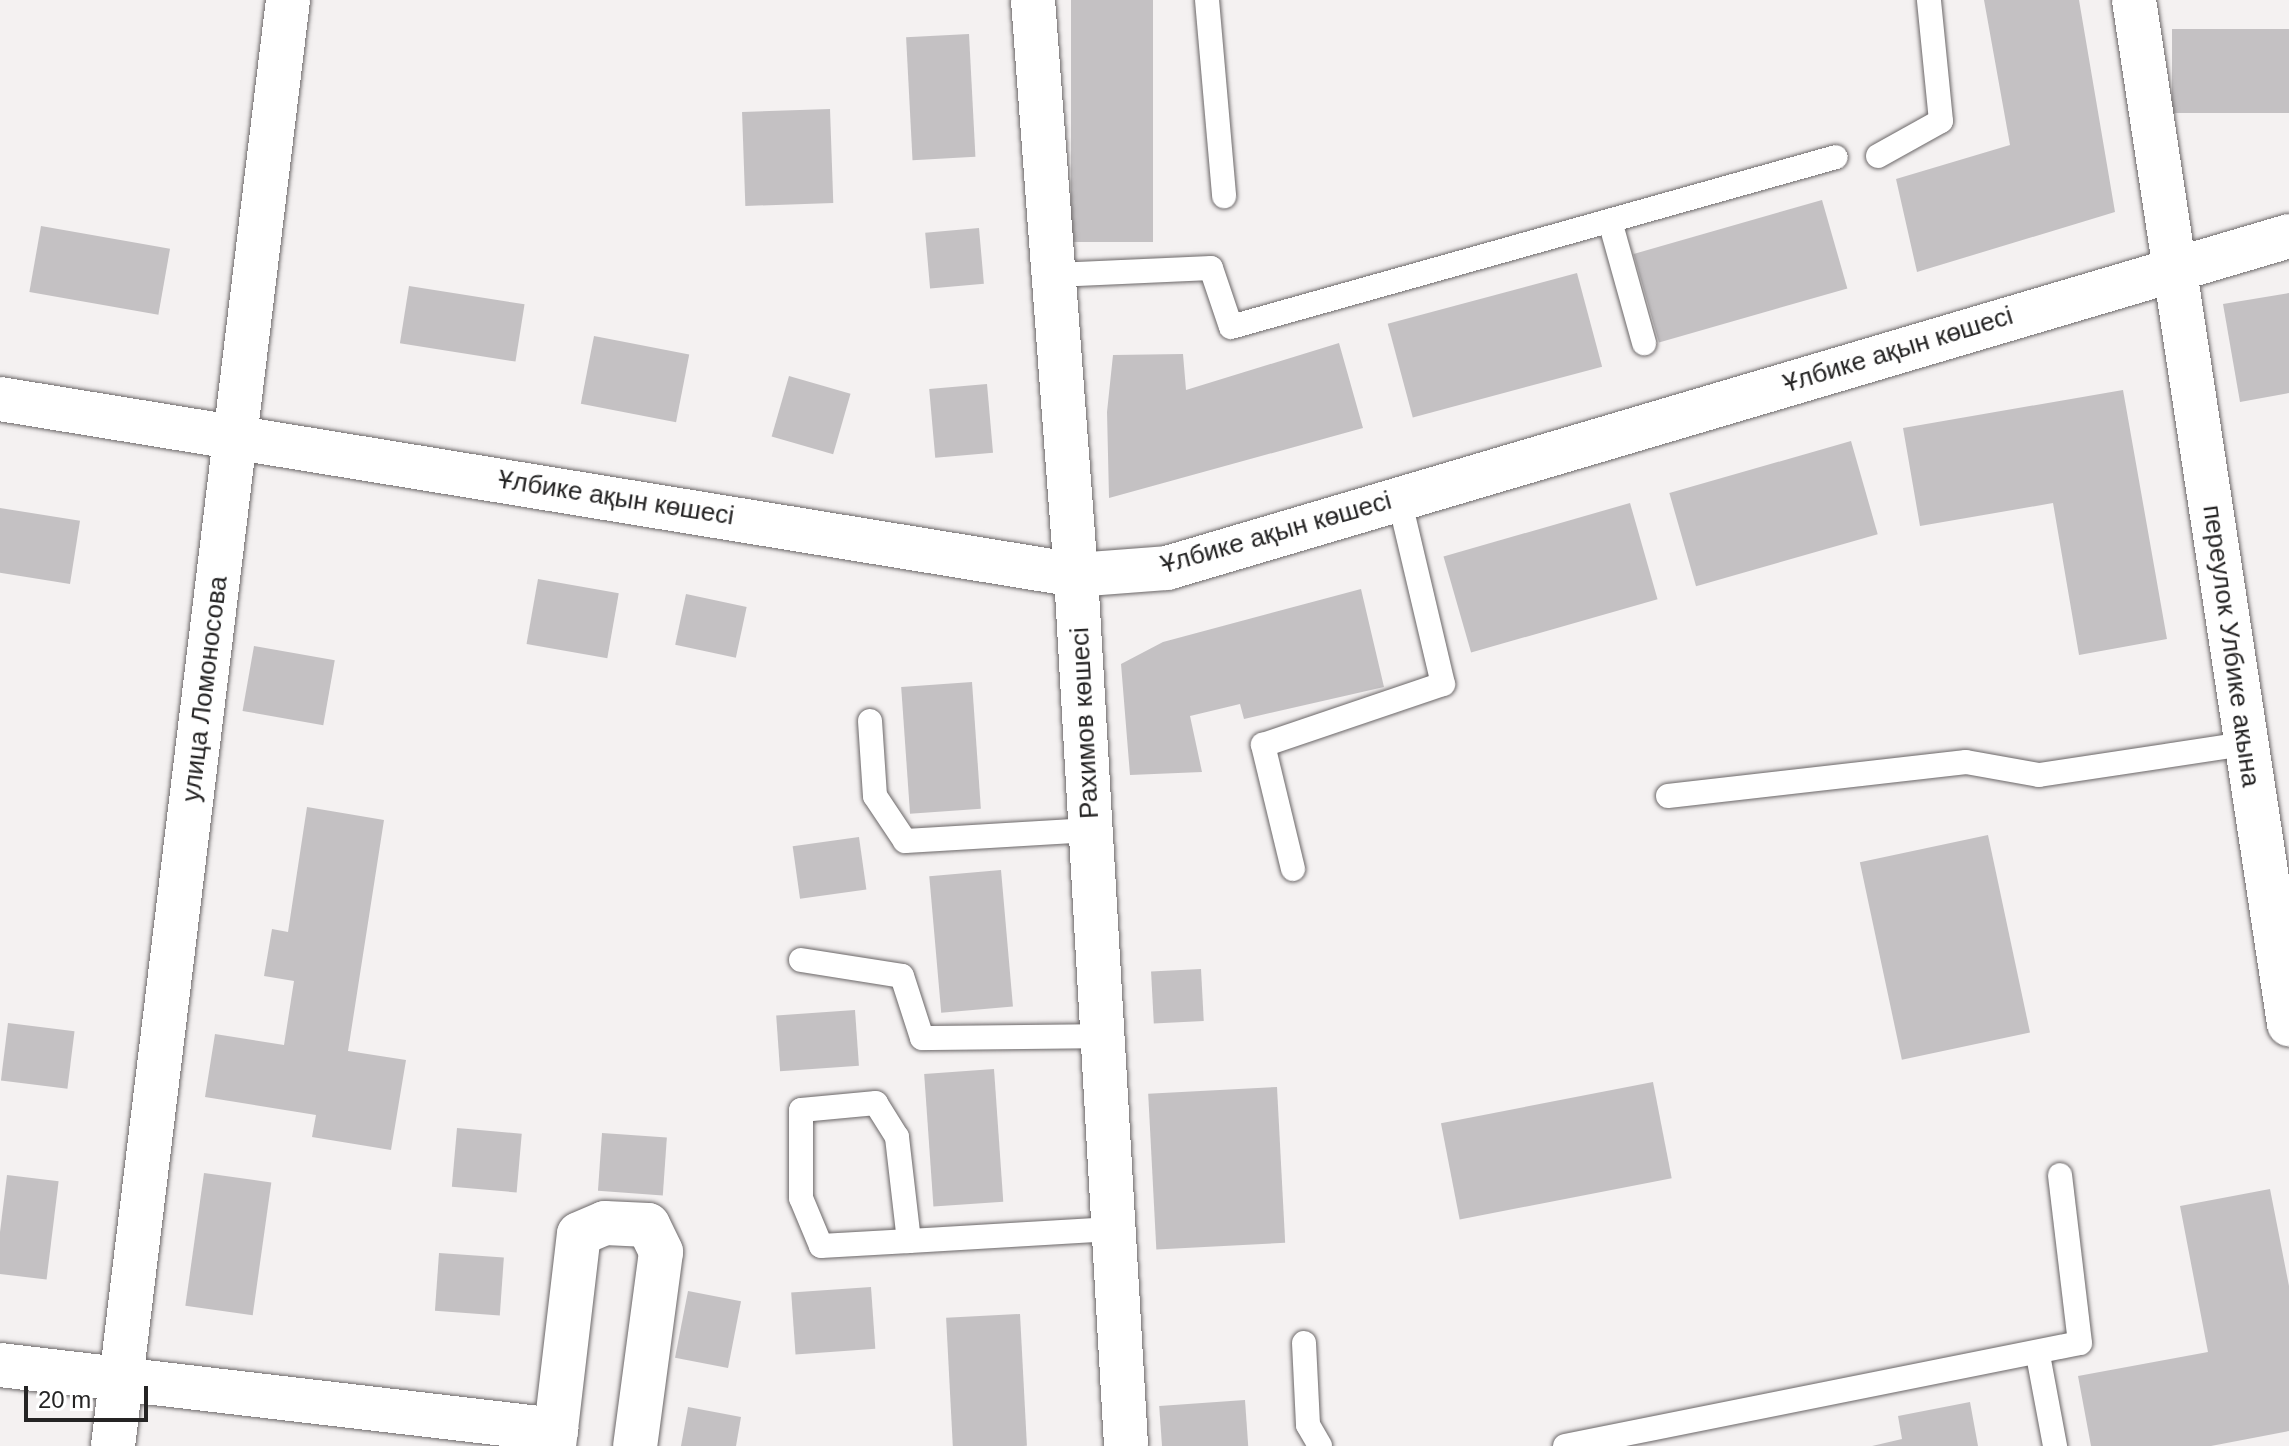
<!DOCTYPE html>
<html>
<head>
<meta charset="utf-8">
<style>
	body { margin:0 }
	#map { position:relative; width:2289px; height:1446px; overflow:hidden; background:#f4f1f1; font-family:Arial,sans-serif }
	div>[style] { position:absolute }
	.building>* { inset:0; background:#c4c1c3; transform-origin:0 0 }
	.roads { filter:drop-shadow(0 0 2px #6b6768) drop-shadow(0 0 2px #6b6768) }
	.lane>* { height:24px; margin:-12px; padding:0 12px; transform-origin:12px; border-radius:12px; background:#fff }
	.street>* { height:44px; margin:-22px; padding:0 22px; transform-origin:22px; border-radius:22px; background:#fff }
	.secondary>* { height:44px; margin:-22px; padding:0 22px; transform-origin:22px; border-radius:22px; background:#fff }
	span { translate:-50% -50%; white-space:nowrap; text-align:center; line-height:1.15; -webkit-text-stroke:6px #fff; paint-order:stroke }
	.street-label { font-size:26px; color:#252424 }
	.scale { position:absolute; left:24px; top:1386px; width:124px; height:36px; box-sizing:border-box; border:4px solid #252424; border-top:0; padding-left:10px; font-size:24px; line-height:28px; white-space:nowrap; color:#252424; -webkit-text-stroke:6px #fff; paint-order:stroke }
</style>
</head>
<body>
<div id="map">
	<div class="building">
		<div style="left:1071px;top:0;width:82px;height:242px"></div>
		<div style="clip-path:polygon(1984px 0,2079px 0,2115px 212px,1917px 272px,1896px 179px,2010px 145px)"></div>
		<div style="left:2289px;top:29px;width:84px;height:117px;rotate:90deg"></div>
		<div style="left:969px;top:34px;width:123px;height:63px;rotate:87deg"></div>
		<div style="left:830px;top:109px;width:94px;height:88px;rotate:88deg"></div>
		<div style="left:1822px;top:200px;width:92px;height:196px;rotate:74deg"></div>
		<div style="left:41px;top:226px;width:131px;height:67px;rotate:10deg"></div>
		<div style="left:979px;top:228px;width:56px;height:54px;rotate:85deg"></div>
		<div style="left:1577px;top:273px;width:97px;height:196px;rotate:75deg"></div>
		<div style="left:409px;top:286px;width:117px;height:58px;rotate:9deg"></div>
		<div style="clip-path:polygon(2289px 293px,2289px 393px,2240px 402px,2223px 304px)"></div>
		<div style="left:594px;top:336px;width:97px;height:69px;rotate:11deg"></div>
		<div style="clip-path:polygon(1339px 343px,1363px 428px,1109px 498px,1107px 412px,1113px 355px,1183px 354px,1186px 390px)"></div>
		<div style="left:789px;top:376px;width:64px;height:63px;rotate:16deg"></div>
		<div style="left:987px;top:384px;width:69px;height:58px;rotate:85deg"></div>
		<div style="clip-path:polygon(2123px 390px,2167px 639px,2079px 655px,2053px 503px,1920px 526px,1903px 428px)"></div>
		<div style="left:1851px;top:441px;width:97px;height:189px;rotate:74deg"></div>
		<div style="left:1630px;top:503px;width:100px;height:194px;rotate:74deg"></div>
		<div style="left:0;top:508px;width:81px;height:64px;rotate:9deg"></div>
		<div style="left:538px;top:579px;width:82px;height:66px;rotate:10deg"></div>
		<div style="clip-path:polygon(1361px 589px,1384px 687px,1244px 719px,1240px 704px,1190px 716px,1202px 772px,1130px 775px,1121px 664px,1163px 642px)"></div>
		<div style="left:686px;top:594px;width:62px;height:52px;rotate:12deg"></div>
		<div style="left:254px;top:646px;width:82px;height:66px;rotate:10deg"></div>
		<div style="left:972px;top:682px;width:127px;height:71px;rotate:86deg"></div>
		<div style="clip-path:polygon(307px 807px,384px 820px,348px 1051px,406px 1060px,391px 1150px,312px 1137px,316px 1115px,205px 1097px,215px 1034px,284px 1045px,294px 981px,264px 976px,272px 929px,288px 932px)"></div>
		<div style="left:1988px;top:835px;width:202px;height:131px;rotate:78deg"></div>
		<div style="left:859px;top:837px;width:53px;height:67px;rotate:82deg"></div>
		<div style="left:1001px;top:870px;width:137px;height:72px;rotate:85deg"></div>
		<div style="left:1201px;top:969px;width:52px;height:50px;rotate:87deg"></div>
		<div style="left:855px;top:1010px;width:56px;height:79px;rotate:86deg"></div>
		<div style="left:8px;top:1023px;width:67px;height:58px;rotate:7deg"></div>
		<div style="left:994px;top:1069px;width:133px;height:70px;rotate:86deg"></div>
		<div style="left:1653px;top:1082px;width:98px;height:216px;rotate:79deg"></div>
		<div style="left:1277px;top:1087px;width:156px;height:129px;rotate:87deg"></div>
		<div style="left:457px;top:1128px;width:65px;height:59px;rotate:5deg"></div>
		<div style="left:602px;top:1133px;width:65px;height:58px;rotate:4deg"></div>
		<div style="left:204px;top:1173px;width:68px;height:134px;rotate:8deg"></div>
		<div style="left:7px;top:1175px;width:52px;height:99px;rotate:7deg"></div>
		<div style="clip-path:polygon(2270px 1189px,2289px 1286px,2289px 1431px,2211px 1446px,2091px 1446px,2078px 1376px,2208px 1352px,2180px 1206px)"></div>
		<div style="left:439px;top:1253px;width:65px;height:58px;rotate:4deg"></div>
		<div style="left:871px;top:1287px;width:62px;height:80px;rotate:86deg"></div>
		<div style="left:688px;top:1291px;width:54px;height:68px;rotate:11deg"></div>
		<div style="left:1020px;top:1314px;width:132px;height:74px;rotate:87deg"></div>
		<div style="left:1245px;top:1400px;width:46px;height:86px;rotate:86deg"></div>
		<div style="clip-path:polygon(1970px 1402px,1978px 1446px,1872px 1446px,1902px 1439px,1898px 1416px)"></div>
		<div style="clip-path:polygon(688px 1407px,741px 1417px,736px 1446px,681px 1446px)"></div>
	</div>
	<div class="roads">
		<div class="lane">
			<div style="left:1207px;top:0;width:197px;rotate:85deg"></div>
			<div style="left:1878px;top:156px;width:72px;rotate:-29.1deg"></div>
			<div style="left:1941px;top:121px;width:122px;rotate:-95.7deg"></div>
			<div style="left:1610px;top:221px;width:127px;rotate:74.4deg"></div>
			<div style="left:1055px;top:275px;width:156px;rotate:-2.6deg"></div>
			<div style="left:1211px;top:268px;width:62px;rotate:71.3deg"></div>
			<div style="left:1231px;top:327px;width:628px;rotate:-15.69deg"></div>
			<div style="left:870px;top:721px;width:75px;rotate:86.2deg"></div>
			<div style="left:875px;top:796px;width:54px;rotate:56.3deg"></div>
			<div style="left:905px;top:841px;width:186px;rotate:-3.4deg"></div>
			<div style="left:1668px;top:796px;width:300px;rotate:-6.5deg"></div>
			<div style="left:1966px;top:762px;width:74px;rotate:10.1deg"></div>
			<div style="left:2039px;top:775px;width:208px;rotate:-8.6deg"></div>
			<div style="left:1293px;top:869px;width:128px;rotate:-103.6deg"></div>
			<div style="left:1263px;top:745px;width:190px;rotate:-18.7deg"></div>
			<div style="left:1443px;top:684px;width:191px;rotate:-103.3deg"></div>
			<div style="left:801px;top:960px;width:102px;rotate:9deg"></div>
			<div style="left:902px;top:976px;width:65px;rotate:72.1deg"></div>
			<div style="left:922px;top:1038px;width:181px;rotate:-0.6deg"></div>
			<div style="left:909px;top:1241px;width:105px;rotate:-96.6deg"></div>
			<div style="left:897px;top:1137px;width:40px;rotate:-122deg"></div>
			<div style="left:876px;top:1103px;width:75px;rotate:174.7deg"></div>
			<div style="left:801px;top:1110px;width:88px;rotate:90deg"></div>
			<div style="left:801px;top:1198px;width:52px;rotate:67.4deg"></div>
			<div style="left:821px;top:1246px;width:88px;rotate:-3.3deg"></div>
			<div style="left:909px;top:1241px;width:204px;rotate:-3.4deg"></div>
			<div style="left:1304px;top:1343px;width:82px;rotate:87.2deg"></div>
			<div style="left:1308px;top:1425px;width:24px;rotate:60deg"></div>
			<div style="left:2038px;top:1355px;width:93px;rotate:79.4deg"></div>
			<div style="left:1565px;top:1446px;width:525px;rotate:-11.31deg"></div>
			<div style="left:2080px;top:1343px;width:169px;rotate:-96.8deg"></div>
		</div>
		<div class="street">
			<div style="left:2134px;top:0;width:1036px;rotate:81.39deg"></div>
			<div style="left:0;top:1365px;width:560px;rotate:6.67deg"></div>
			<div style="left:113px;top:1446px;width:1457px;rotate:-83.1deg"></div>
			<div style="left:554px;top:1446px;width:213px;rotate:-83.3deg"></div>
			<div style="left:579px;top:1234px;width:28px;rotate:-23deg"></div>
			<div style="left:605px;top:1223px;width:43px;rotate:2.7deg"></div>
			<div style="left:648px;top:1225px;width:30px;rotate:64deg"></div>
			<div style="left:661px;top:1252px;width:196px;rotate:97.6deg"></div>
		</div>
		<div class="secondary">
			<div style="left:1033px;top:0;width:577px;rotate:85.72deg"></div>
			<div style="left:1076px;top:575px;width:872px;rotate:86.71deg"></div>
			<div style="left:0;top:399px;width:1090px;rotate:9.29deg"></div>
			<div style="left:1076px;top:575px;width:91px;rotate:-4.4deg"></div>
			<div style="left:1167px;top:568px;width:1170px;rotate:-16.48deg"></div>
		</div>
	</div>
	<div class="street-label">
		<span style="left:1898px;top:350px;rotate:-17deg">Ұлбике ақын көшесі</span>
		<span style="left:616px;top:498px;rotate:9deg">Ұлбике ақын көшесі</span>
		<span style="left:1276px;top:533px;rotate:-16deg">Ұлбике ақын көшесі</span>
		<span style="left:2231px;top:646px;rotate:82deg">переулок Улбике акына</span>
		<span style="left:205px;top:689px;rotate:-83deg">улица Ломоносова</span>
		<span style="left:1085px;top:723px;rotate:-93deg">Рахимов көшесі</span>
	</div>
	<div class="scale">20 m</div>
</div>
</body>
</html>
